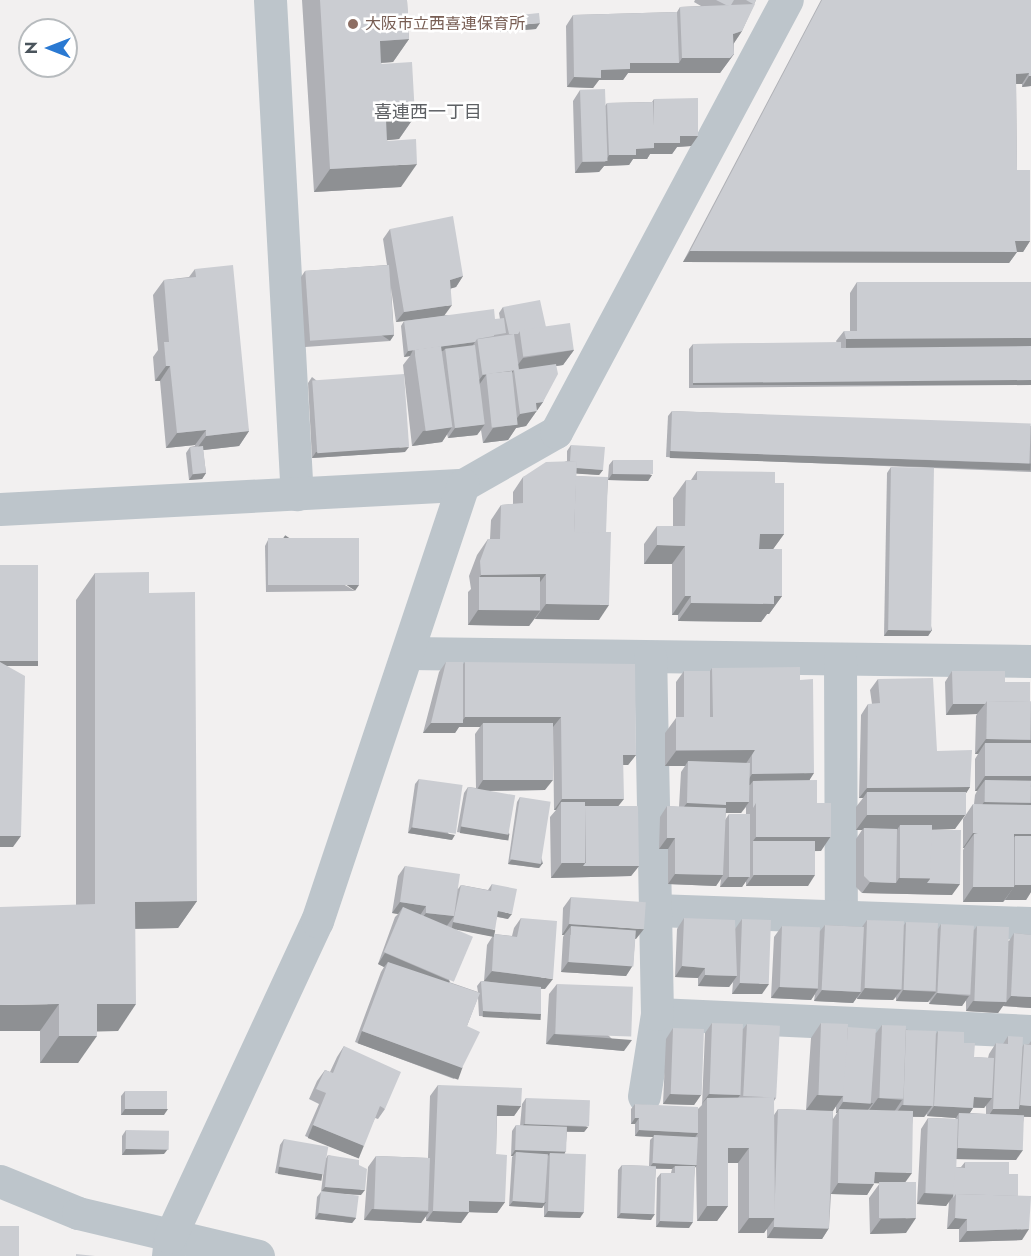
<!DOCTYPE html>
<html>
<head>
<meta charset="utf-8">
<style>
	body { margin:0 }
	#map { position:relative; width:1031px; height:1256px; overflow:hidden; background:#f2f0f0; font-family:Jost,"Noto Sans JP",sans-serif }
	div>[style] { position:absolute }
	.minor>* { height:33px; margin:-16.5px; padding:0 16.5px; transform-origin:16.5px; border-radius:16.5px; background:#bdc5cb }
	.wall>* { inset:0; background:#afb0b5 }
	.shaded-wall>* { inset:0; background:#8e9093; transform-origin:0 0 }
	.building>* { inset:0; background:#cbcdd2; transform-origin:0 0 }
	.dots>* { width:16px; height:16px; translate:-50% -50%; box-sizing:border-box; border:3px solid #fff; border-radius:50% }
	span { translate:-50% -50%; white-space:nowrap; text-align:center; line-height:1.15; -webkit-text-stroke:5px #fff; paint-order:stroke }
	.education-label { font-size:16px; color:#785e54 }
	.left { translate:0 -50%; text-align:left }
	.neighbourhood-label { font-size:18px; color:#5d6064 }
	.north { position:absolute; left:18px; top:18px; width:60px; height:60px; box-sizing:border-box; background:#fff; border:2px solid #b7bbbe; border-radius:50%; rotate:270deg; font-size:16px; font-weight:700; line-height:24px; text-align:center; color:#4a545c }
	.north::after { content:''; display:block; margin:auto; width:21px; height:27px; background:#2a79d2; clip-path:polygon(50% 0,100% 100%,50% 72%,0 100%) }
</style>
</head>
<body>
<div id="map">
	<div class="minor">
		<div style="left:270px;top:0;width:495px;rotate:86.9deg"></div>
		<div style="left:0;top:509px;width:464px;rotate:-3deg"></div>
		<div style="left:463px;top:485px;width:107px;rotate:-29.7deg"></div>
		<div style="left:556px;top:432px;width:490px;rotate:-61.9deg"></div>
		<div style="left:408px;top:653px;width:623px;rotate:0.74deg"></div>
		<div style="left:840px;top:659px;width:257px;rotate:89.8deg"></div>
		<div style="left:655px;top:910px;width:376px;rotate:2deg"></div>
		<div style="left:657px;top:1014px;width:374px;rotate:2.6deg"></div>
		<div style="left:644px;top:1096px;width:83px;rotate:-81deg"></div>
		<div style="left:657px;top:1014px;width:357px;rotate:-91.1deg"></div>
		<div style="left:0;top:1181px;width:84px;rotate:22.3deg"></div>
		<div style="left:78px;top:1213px;width:185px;rotate:13.4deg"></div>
		<div style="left:168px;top:1256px;width:19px;rotate:-84deg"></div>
		<div style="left:170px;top:1237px;width:349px;rotate:-65.1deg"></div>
		<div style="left:317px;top:921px;width:460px;rotate:-71.5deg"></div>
	</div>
	<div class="wall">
		<div style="clip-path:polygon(302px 0,407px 0,409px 39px,393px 62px,381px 63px,415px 116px,399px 139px,387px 140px,401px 187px,314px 192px)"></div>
		<div style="clip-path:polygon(695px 0,756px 0,742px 31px,734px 43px,734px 54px,720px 73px,628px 73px,623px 80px,599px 80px,593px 88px,567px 87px,566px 26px,573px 15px,677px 12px,680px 7px,701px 6px,694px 2px)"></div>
		<div style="clip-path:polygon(821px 0,1031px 0,1031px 86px,1022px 87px,1022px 84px,1016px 84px,1017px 170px,1030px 241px,1023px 252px,1017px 252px,1009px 263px,683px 262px)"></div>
		<div style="clip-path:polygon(499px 16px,536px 29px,497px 32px,495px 22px)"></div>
		<div style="clip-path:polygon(580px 90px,605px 106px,607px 103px,652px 102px,654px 99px,691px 146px,677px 147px,672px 154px,650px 154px,647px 159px,633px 159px,629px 165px,604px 166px,599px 172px,575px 173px,573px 101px)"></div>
		<div style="clip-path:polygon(390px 229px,463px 276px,456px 287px,451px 288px,444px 315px,495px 319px,500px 319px,499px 313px,503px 307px,546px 327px,574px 350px,563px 365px,556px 366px,543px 402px,526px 426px,516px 428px,508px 440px,483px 443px,481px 430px,477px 435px,448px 438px,447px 434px,442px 442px,412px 446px,403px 365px,410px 356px,404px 357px,401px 326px,404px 321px,396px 322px,391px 288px,394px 335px,390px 341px,305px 347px,301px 277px,305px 271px,387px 265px,383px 239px)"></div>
		<div style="clip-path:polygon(195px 269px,249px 431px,239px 446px,203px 450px,206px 473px,202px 479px,189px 480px,186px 453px,190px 447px,195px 446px,195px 445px,166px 448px,160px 381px,155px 381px,153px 357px,158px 350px,153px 295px,164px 280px,189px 277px)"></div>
		<div style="clip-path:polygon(857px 282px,1031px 282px,1031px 385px,689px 388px,689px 349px,693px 344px,837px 343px,836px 341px,844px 331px,850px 331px,850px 293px)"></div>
		<div style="clip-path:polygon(312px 377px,405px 452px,312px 458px,308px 383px)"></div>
		<div style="clip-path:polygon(672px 411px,1031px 426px,1031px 472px,666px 457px,668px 416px)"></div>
		<div style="clip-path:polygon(571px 445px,603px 470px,599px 475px,576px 473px,576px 476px,608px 478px,609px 465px,613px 460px,652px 475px,648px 481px,608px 480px,599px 620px,535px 619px,535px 618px,529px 626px,468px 625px,468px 592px,471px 589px,469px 576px,477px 555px,488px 539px,490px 539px,491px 520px,501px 505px,513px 504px,513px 492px,523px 477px,567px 461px,567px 451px)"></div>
		<div style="clip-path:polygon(891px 467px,932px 630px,928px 636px,884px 636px,887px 473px)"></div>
		<div style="clip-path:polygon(697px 471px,775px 483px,784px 534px,773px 549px,782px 596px,769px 614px,767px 614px,761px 622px,678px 621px,678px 615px,672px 615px,672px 564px,644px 564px,644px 544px,657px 526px,673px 526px,673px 498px,686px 480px,691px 480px)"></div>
		<div style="clip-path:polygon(268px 540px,355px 591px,266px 592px,265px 546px)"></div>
		<div style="clip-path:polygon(95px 573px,149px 593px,197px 901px,178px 928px,135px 929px,118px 1031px,97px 1031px,78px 1063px,40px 1063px,40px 1031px,76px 905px,76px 600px)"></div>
		<div style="clip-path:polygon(446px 662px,463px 664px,465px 662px,636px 755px,628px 765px,623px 765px,618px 806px,639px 866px,631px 876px,551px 878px,550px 817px,556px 810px,554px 810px,553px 727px,545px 790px,490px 791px,509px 834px,505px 840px,457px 832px,464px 793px,468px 787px,476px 788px,475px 734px,480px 727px,459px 727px,455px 733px,423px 733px,439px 672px)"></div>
		<div style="clip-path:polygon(evenodd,712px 668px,810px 780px,817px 803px,821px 851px,815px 851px,808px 886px,746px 886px,746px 881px,742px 887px,720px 887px,721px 879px,716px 886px,668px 884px,668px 849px,659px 849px,660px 817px,667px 806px,679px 807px,681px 772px,685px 766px,665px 766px,665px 733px,676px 718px,676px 682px,684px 671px,710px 671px,712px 668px,746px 807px,746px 814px,729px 814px,725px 820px,726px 812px,741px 813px,746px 807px)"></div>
		<div style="clip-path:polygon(952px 671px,1005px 682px,1031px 702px,1031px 892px,1026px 900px,1005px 900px,1003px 902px,963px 902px,963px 850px,964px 848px,963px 848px,963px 819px,973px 804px,974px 804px,975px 795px,977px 791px,975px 791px,975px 759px,978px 754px,975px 754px,976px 716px,977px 714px,946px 715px,945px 682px)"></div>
		<div style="clip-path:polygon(878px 679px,937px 751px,970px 787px,966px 793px,955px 829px,932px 830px,952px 895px,862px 893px,856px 887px,856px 839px,862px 830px,856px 830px,856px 807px,863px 798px,859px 798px,861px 715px,868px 704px,872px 704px,870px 690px)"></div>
		<div style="clip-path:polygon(419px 779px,452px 840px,408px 833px,415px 784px)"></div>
		<div style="clip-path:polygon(520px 797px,543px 863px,539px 868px,508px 864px,517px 802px)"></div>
		<div style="clip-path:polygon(405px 866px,458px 889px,461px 885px,488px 890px,492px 884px,508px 919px,497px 917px,491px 936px,456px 929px,449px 982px,478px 992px,477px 986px,481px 981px,484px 981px,487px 945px,494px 934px,512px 936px,514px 928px,521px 918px,545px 989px,541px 989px,541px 1014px,537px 1019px,479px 1016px,478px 997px,467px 1026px,462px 1068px,454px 1079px,355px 1042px,381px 972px,384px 967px,378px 964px,395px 917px,398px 914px,392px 913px,398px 876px)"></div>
		<div style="clip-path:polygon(571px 897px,636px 939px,635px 939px,633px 965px,626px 976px,561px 972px,563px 937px,564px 935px,562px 935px,563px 908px)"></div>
		<div style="clip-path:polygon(684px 918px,735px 929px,742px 919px,762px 994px,732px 994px,733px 982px,729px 987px,698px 986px,698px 978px,675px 977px,677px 929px)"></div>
		<div style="clip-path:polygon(867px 920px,904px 925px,906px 922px,938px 929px,941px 924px,974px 930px,977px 926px,1009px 941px,1014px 933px,1031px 935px,1031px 1008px,1003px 1006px,1003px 1005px,998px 1013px,966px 1011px,966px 1000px,962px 1006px,929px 1004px,930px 1000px,928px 1002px,896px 1001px,896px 997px,893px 1000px,857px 999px,857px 997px,853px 1003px,814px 1001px,815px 994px,811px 1000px,771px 998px,774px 937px,782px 926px,820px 931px,825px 925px,862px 927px)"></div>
		<div style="clip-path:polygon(557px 984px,624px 1051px,546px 1044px,549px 994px)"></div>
		<div style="clip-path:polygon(evenodd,712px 1023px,743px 1029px,747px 1024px,776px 1098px,774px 1101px,774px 1115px,778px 1109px,806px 1110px,811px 1038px,821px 1023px,876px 1033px,882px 1025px,935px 1035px,938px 1031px,964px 1043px,974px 1057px,988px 1058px,989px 1054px,996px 1043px,1003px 1044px,1008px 1036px,1022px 1047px,1024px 1044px,1029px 1044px,1031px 1041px,1031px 1117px,1024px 1117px,1016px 1160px,956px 1159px,955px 1167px,961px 1167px,965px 1162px,1009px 1174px,1018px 1196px,1022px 1240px,959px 1242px,959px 1229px,947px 1229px,949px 1201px,946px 1206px,917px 1204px,921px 1129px,928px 1118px,955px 1119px,956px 1118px,927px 1116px,927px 1114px,924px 1117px,913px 1117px,905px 1182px,906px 1233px,870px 1234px,869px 1198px,880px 1183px,874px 1183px,867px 1195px,831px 1194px,829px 1228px,822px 1239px,767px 1238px,767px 1228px,764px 1233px,738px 1233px,738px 1163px,728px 1163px,728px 1206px,717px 1221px,697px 1221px,696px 1165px,695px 1168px,689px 1228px,656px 1227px,657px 1178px,661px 1173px,671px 1173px,672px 1169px,656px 1169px,651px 1220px,617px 1218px,618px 1170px,622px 1165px,649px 1166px,650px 1140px,653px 1137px,635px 1136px,635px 1124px,631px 1124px,631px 1109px,635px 1104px,698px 1109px,702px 1105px,705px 1033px,712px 1023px,986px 1105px,986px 1114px,970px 1113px,973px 1108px,984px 1108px,986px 1105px,712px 1023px,836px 1106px,836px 1113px,837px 1113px,833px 1119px,833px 1111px,836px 1106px)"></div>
		<div style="clip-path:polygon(673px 1028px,701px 1095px,694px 1105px,663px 1104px,666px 1039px)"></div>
		<div style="clip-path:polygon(344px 1046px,385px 1109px,378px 1119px,375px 1118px,356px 1157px,305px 1136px,319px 1104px,309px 1099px,317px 1081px,325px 1070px,330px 1072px,337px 1057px)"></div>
		<div style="clip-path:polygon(438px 1085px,521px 1106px,514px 1116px,497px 1116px,496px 1154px,505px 1202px,497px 1213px,469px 1212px,461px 1223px,426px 1221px,426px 1216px,421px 1223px,364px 1220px,368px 1167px,376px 1156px,428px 1158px,430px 1096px)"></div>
		<div style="clip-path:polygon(125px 1091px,164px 1115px,121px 1115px,121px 1096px)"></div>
		<div style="clip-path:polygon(526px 1098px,588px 1127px,584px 1132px,567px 1132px,565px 1153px,580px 1218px,544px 1217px,544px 1205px,542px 1208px,509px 1206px,512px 1157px,513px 1156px,511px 1156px,512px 1131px,516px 1125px,520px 1126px,522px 1104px)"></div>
		<div style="clip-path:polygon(126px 1130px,164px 1154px,122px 1155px,122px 1136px)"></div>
		<div style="clip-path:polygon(284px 1139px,325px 1160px,328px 1155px,359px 1165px,361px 1195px,339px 1194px,356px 1218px,352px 1223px,315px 1219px,317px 1197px,321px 1192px,324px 1168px,319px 1180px,275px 1173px,280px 1145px)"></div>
	</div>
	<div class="shaded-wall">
		<div style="clip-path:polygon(540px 23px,536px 29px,497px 32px,500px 26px)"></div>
		<div style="clip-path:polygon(742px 31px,732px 46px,733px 34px)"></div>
		<div style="clip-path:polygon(409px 39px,393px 62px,364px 64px,380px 41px)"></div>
		<div style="clip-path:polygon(734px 54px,720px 73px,628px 73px,623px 80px,599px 80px,593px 88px,567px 87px,574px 77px,630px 63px,679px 63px,682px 58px)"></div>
		<div style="clip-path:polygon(1029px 73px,1022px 84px,1009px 84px,1016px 74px)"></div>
		<div style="clip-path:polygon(1029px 76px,1031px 76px,1031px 86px,1022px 87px)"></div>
		<div style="clip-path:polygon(415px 116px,399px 139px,369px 142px,386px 119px)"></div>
		<div style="clip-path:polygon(680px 136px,698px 136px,691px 146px,677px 147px,672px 154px,650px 154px,647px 159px,633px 159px,629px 165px,604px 166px,599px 172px,575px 173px,582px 162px,605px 162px,609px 155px)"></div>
		<div style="clip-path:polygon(417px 164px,401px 187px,314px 192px,330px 169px)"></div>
		<div style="clip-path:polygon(1015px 241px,1030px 241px,1023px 252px,1017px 252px,1009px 263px,683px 262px,690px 251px)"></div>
		<div style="clip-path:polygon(463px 276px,456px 287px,443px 291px,450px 280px)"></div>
		<div style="clip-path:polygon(452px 305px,444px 316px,396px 322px,404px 312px)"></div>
		<div style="left:394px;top:335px;width:7px;height:85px;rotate:124deg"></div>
		<div style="left:1031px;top:338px;width:11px;height:185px;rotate:90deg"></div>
		<div style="clip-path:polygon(475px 342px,471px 348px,445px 349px,443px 351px,415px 355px,414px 350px)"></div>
		<div style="clip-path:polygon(413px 350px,410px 356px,404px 357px,408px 351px)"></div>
		<div style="clip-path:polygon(574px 350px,563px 365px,517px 372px,514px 370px,523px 358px)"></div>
		<div style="clip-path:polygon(166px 366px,170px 366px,160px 381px,155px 381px)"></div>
		<div style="clip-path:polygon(514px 370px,507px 381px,486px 375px,479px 385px,475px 385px,483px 375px)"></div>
		<div style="left:1031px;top:380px;width:5px;height:338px;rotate:90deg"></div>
		<div style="clip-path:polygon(543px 402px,526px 426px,516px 428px,508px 440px,483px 443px,493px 428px,512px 425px,520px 414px,536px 403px)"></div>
		<div style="clip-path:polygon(485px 424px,477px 435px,448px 438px,455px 428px)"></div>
		<div style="clip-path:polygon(452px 427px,442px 442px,412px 446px,423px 431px)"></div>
		<div style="clip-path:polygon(206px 430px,195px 445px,166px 448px,177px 433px)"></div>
		<div style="clip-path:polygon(249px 431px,239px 446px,195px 451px,206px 436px)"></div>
		<div style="clip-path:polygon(409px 447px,405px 452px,312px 458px,316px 452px)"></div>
		<div style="left:670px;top:451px;width:361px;height:7px;rotate:2deg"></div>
		<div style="clip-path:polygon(570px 467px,603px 470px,599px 475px,566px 473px)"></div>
		<div style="clip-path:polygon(206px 473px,202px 479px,189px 480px,193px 474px)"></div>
		<div style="clip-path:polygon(612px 474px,652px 475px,648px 481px,608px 480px)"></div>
		<div style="clip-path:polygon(760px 534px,784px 534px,771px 552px,747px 552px)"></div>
		<div style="clip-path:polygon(657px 545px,685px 546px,672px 564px,644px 564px)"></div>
		<div style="clip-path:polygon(546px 574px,535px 589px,479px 578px,481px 575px)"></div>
		<div style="left:359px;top:585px;width:7px;height:89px;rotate:124deg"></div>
		<div style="clip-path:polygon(685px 596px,691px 596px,678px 615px,672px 615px)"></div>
		<div style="clip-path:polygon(774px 596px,782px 596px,769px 614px,767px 614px,761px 622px,678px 621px,691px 603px)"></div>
		<div style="clip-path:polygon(546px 604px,609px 605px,599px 620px,535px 619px)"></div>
		<div style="clip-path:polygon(478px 610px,540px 611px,529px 626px,468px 625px)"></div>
		<div style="clip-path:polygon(888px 630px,932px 630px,928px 636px,884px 636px)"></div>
		<div style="left:0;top:661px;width:38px;height:5px"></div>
		<div style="clip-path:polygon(953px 704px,985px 704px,977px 714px,946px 715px)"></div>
		<div style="clip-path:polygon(465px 717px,561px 717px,553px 727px,483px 727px,483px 723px,480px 727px,459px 727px,455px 733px,423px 733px,431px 723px,461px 723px)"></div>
		<div style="clip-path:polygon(986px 739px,1031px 740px,1031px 748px,985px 743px,978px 754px,975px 754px)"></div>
		<div style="clip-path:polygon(755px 750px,745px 765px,688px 761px,685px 766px,665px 766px,676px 751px)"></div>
		<div style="clip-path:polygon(623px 755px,636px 755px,628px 765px,616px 765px)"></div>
		<div style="clip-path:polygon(814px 773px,807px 784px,753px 781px,750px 785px,745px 785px,752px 774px)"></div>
		<div style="clip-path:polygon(985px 776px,1031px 776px,1031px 787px,985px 780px,977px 791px,975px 791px)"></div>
		<div style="clip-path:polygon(483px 780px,553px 780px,545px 790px,476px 791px)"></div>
		<div style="clip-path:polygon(970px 787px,963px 798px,867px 792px,863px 798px,859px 798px,867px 788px)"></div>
		<div style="clip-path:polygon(562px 799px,624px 799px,616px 809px,582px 806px,561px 802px,556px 810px,554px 810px)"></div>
		<div style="clip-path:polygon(726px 802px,749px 802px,741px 813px,679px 813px,687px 803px)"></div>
		<div style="clip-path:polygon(984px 802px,1031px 803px,1031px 818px,974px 817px)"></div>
		<div style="clip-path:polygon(966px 814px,955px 829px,900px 830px,900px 825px,897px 830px,864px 828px,862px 830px,856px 830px,867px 815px)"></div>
		<div style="left:461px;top:826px;width:49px;height:7px;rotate:9deg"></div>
		<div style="clip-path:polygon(412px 827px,455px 835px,452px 840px,408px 833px)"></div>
		<div style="clip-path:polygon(973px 833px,978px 833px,974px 834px,964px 848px,963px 848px)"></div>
		<div style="clip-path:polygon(1014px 834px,1031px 834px,1031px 849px,1015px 836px,1006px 849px)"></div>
		<div style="clip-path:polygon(0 836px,21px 836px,13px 847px,0 847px)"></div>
		<div style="clip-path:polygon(831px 836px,821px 851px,753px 852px,753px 841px,756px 837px)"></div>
		<div style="clip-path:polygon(667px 838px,675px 838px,668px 849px,659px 849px)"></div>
		<div style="clip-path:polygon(512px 859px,543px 863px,539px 868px,508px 864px)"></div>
		<div style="clip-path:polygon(586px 862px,639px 866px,631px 876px,551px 878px,562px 863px)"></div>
		<div style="clip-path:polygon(675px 874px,723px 875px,716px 886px,668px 884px)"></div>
		<div style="clip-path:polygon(754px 875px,815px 875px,808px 886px,746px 886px)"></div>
		<div style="clip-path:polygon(728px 877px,749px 877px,742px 887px,720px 887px)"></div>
		<div style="clip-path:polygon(899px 878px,930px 879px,960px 884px,952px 895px,862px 893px,870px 882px,896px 883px)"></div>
		<div style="clip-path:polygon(1031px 880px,1031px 892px,1026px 900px,1005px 900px,1015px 885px)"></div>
		<div style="clip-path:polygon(973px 887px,1014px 887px,1003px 902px,963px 902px)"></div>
		<div style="clip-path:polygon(197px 901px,178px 928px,116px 929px,135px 902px)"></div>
		<div style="clip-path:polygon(400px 902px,426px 906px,419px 917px,403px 907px,398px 914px,392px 913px)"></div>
		<div style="clip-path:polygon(498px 911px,512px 914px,508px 919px,494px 916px)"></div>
		<div style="clip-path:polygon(426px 913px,454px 916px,446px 927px,418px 923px)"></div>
		<div style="left:453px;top:922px;width:43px;height:7px;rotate:11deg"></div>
		<div style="clip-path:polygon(569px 924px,644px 929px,636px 939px,570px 935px,571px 926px,564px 935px,562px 935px)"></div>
		<div style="clip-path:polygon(385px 953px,450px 981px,443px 992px,388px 962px,384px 967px,378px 964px)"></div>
		<div style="clip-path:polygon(568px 962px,633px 965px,626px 976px,561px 972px)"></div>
		<div style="clip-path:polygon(682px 966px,705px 968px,698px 978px,675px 977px)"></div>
		<div style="clip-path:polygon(492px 971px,553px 979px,545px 989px,484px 981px)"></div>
		<div style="clip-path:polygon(705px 975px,737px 976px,729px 987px,698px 986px)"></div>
		<div style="clip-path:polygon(740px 983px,769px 984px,762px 994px,732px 994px)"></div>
		<div style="clip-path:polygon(779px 987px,818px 989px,811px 1000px,771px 998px)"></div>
		<div style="clip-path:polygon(865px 988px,901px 990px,893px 1000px,857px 999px)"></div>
		<div style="clip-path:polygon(822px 990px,861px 992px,853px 1003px,814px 1001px)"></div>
		<div style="clip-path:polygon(903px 990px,936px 992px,928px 1002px,896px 1001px)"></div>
		<div style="clip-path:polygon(937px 993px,969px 996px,962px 1006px,929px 1004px)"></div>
		<div style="clip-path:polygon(1011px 996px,1031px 997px,1031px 1008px,1003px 1006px)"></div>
		<div style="clip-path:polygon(973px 1001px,1006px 1002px,998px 1013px,966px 1011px)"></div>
		<div style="clip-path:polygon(59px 1004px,40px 1031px,0 1031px,0 1005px)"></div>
		<div style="clip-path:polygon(97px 1004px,136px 1004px,118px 1031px,78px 1032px)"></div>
		<div style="left:483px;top:1011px;width:58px;height:6px;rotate:3deg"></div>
		<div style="left:362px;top:1031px;width:107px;height:13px;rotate:20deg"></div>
		<div style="clip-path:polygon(554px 1034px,632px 1040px,624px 1051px,546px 1044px)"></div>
		<div style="clip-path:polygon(59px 1036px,97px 1036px,78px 1063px,40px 1063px)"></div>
		<div style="clip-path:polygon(670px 1094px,701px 1095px,694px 1105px,663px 1104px)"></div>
		<div style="clip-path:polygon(709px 1094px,740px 1095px,733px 1106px,707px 1098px,701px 1105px)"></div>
		<div style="clip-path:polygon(817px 1095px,843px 1096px,832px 1112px,806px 1110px)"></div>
		<div style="clip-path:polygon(974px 1097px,992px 1098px,984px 1108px,966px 1107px)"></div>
		<div style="clip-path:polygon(878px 1098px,902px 1100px,892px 1115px,867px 1113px)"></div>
		<div style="clip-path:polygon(843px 1102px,873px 1103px,865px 1114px,839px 1109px,837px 1113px,836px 1113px)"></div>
		<div style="clip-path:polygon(497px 1105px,521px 1106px,514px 1116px,490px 1116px)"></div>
		<div style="clip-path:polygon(902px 1105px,932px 1106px,924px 1117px,894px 1116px)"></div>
		<div style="clip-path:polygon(1020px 1105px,1031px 1106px,1031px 1117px,1014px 1116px,986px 1120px,993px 1109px,1018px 1109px)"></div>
		<div style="clip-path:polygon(934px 1106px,973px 1108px,966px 1119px,959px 1113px,956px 1118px,927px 1116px)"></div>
		<div style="clip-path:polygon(125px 1109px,168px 1109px,164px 1115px,121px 1115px)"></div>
		<div style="clip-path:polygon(635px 1118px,639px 1118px,635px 1124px,631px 1124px)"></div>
		<div style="clip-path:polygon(524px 1124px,588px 1127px,584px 1132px,520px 1130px)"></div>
		<div style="left:313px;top:1125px;width:55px;height:14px;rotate:22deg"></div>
		<div style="clip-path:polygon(639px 1130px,698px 1133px,694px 1139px,654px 1135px,653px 1137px,635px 1136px)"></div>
		<div style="clip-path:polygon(728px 1148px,749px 1148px,738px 1163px,717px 1163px)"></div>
		<div style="clip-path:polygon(958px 1148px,1023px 1150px,1016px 1160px,950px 1159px)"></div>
		<div style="clip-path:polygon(126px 1149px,168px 1149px,164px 1154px,122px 1155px)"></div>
		<div style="clip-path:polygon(515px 1150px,566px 1151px,562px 1157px,550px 1153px,548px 1156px,516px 1152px,513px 1156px,511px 1156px)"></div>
		<div style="clip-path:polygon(653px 1163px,697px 1165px,693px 1170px,675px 1166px,672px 1169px,649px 1168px)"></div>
		<div style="left:279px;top:1167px;width:44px;height:7px;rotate:9deg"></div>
		<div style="clip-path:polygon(875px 1172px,912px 1173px,904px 1184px,867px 1183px)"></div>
		<div style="clip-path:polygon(838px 1183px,874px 1184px,867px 1195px,831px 1194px)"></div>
		<div style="clip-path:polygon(325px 1187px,365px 1190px,361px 1195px,321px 1192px)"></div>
		<div style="clip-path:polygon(924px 1193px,954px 1195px,946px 1206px,917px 1204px)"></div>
		<div style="clip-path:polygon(469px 1201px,505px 1202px,497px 1213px,462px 1212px)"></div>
		<div style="clip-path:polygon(513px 1201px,546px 1202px,542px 1208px,509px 1206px)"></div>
		<div style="clip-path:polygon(707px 1206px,728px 1206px,717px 1221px,697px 1221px)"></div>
		<div style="clip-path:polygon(372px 1209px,429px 1212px,421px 1223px,364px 1220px)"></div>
		<div style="clip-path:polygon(433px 1211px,469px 1212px,461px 1223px,426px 1221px)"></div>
		<div style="clip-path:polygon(548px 1211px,584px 1212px,580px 1218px,544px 1217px)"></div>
		<div style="clip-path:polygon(319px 1213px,356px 1218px,352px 1223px,315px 1219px)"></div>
		<div style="clip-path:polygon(621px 1213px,655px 1214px,651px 1220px,617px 1218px)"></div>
		<div style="clip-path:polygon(749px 1218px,775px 1218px,764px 1233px,738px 1233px)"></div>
		<div style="clip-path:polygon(916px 1218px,906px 1233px,870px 1234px,881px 1219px)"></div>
		<div style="clip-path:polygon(955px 1218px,967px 1219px,959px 1229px,947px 1229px)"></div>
		<div style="clip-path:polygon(660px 1221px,693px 1222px,689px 1228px,656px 1227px)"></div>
		<div style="clip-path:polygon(774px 1227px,829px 1228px,822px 1239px,767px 1238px)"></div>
		<div style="clip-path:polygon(1029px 1229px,1022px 1240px,959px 1242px,967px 1231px)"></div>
	</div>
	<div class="building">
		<div style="clip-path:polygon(320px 0,407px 0,409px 39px,380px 41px,381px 64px,412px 62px,415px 116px,386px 119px,387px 141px,416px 139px,417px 164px,330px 169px)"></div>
		<div style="clip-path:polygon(716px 0,734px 0,731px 5px,726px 5px)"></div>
		<div style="clip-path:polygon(746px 0,756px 0,754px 4px,753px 4px)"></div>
		<div style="clip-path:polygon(822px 0,1031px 0,1031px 76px,1029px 76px,1029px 73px,1016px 74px,1017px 170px,1030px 170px,1030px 241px,1015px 241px,1017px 252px,690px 251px)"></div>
		<div style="clip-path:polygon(755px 4px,742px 31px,733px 34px,734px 54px,730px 58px,682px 58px,680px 7px)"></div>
		<div style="clip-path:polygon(677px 12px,679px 63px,630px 63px,630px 69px,601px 70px,601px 78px,574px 77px,573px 15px)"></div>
		<div style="left:539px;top:13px;width:10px;height:40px;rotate:84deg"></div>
		<div style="left:605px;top:89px;width:72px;height:25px;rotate:88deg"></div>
		<div style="clip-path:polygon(698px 98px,698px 136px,680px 136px,680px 143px,654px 143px,654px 148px,636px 149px,636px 155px,609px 155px,607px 103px,653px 102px,654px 126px,654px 99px)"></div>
		<div style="clip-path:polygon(453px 216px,463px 276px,450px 280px,452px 305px,404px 312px,390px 229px)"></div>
		<div style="clip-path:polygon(233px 265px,249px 431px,206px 436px,206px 430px,177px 433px,170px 366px,166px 366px,164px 342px,169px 342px,164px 280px,196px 277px,195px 269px)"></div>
		<div style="left:389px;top:265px;width:70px;height:84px;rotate:86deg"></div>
		<div style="clip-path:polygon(857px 282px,1031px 282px,1031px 338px,846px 339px,844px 331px,857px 331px)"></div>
		<div style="clip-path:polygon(540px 300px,546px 327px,520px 331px,518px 334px,509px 334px,503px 307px)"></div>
		<div style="clip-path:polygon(494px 309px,495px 319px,504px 318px,506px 333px,494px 335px,494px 336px,477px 339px,475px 342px,408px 351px,404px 321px)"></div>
		<div style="left:570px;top:323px;width:27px;height:51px;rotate:82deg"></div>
		<div style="left:514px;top:334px;width:36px;height:37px;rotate:82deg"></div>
		<div style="clip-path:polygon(841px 342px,841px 348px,1031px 346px,1031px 380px,693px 383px,693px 344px)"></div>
		<div style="left:475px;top:345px;width:80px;height:30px;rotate:83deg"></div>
		<div style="left:441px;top:346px;width:82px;height:27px;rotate:82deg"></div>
		<div style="clip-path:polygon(556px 364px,558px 374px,543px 402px,536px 403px,537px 411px,520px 414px,514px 370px)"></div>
		<div style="left:512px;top:371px;width:54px;height:26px;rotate:84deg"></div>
		<div style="left:404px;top:374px;width:73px;height:92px;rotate:86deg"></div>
		<div style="left:672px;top:411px;width:359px;height:40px;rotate:2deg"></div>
		<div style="clip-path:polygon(571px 445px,605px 447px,603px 470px,576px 468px,577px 461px,570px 461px)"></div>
		<div style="left:203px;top:446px;width:27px;height:13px;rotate:84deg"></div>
		<div style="left:613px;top:460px;width:40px;height:14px"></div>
		<div style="clip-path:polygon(577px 461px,574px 532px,611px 532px,609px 605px,546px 604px,546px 574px,481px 575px,480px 561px,488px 539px,500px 539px,501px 505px,523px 503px,523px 477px,546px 462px)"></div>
		<div style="left:891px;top:467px;width:43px;height:163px;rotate:1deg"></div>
		<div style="clip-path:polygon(697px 471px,775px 472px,775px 483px,784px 483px,784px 534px,760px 534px,759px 549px,782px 549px,782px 596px,774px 596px,774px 604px,691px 603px,691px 596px,685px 596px,685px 546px,657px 545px,657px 526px,685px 526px,686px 480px,697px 480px)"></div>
		<div style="left:576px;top:476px;width:32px;height:56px;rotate:2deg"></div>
		<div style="left:359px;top:538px;width:47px;height:91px;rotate:90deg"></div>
		<div style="left:0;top:565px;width:38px;height:96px"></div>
		<div style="clip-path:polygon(149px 572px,149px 593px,195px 592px,197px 901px,135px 902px,136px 1004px,97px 1004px,97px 1036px,59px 1036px,59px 1004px,0 1005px,0 907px,95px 904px,95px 573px)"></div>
		<div style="left:479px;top:577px;width:61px;height:33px"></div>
		<div style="clip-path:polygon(0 662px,25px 676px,21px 836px,0 836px)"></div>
		<div style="clip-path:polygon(446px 662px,463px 662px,463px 723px,431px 723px)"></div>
		<div style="clip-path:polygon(465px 662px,635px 664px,636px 755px,623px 755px,624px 799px,562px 799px,561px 717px,465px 717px)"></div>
		<div style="clip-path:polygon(800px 667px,800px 680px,813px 679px,814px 773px,752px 774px,752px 755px,755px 750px,755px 717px,713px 717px,712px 668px)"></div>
		<div style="left:684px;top:671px;width:26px;height:47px"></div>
		<div style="clip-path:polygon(952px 671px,1005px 671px,1005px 682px,1030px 682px,1030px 702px,987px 701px,985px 704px,953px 704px)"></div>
		<div style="clip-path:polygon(933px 678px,937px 751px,972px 750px,970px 787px,867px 788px,868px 704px,880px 703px,878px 679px)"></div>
		<div style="left:987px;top:701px;width:44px;height:38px;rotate:1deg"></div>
		<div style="left:755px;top:717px;width:33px;height:79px;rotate:90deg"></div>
		<div style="left:483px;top:723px;width:70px;height:57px"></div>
		<div style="left:985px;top:743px;width:46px;height:33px"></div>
		<div style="clip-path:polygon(688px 761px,750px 763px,749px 802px,726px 802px,726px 805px,687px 803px)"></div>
		<div style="left:419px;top:779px;width:44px;height:49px;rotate:8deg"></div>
		<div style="clip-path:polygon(817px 780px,817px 803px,756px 803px,753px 808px,753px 781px)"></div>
		<div style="left:985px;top:780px;width:46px;height:22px;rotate:1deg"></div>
		<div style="left:468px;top:787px;width:48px;height:40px;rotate:10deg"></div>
		<div style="left:867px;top:792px;width:99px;height:23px"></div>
		<div style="left:520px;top:797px;width:31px;height:63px;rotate:9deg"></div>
		<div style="left:561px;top:802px;width:24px;height:61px"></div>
		<div style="left:756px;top:803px;width:75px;height:34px"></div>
		<div style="clip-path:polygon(973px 804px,1031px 805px,1031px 834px,1014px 834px,1014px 887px,973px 887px,974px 834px,978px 833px,973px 833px)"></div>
		<div style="clip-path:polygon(585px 806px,638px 806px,639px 866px,583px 866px,586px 862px)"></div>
		<div style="clip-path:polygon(667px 806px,726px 808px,723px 875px,675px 874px,675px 838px,667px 838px)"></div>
		<div style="left:729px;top:814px;width:21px;height:63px"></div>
		<div style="left:900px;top:825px;width:32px;height:53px"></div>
		<div style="clip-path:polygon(864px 828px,897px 829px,896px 883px,870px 882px,864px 876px)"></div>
		<div style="clip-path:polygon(932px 830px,961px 830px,960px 884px,927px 883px,930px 879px)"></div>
		<div style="left:1015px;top:836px;width:16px;height:49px"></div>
		<div style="left:753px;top:841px;width:62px;height:34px"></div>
		<div style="clip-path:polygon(405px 866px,460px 874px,454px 916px,426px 913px,426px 906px,400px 902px)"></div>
		<div style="clip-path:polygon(492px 884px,517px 889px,512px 914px,498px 911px,495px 930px,453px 922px,461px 885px,491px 891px)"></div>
		<div style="left:571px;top:897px;width:75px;height:27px;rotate:4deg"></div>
		<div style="left:403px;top:907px;width:76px;height:49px;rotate:23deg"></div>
		<div style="clip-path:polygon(521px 918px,557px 921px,553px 979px,492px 971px,494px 934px,517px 937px)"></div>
		<div style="clip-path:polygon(684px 918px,735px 920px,737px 976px,705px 975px,705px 968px,682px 966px)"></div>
		<div style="left:742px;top:919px;width:29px;height:64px;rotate:2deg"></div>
		<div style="left:867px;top:920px;width:37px;height:68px;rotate:2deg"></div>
		<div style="left:906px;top:922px;width:32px;height:68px;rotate:2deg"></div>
		<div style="left:941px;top:924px;width:33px;height:69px;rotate:3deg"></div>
		<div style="left:825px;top:925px;width:39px;height:65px;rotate:3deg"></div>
		<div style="left:571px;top:926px;width:65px;height:36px;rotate:4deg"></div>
		<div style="left:782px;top:926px;width:38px;height:61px;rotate:2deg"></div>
		<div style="left:977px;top:926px;width:32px;height:75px;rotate:2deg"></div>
		<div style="clip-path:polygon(1014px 933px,1031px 935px,1031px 997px,1011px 996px)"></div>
		<div style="clip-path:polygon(388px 962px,480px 993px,467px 1026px,480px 1032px,462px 1068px,362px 1031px)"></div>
		<div style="clip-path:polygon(481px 981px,541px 987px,541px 1014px,483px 1011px)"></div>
		<div style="left:557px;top:984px;width:76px;height:50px;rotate:2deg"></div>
		<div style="left:712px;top:1023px;width:31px;height:71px;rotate:2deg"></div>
		<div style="left:821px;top:1023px;width:27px;height:72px;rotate:2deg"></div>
		<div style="left:747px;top:1024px;width:33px;height:72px;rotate:3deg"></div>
		<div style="left:882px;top:1025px;width:24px;height:73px;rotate:2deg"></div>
		<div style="left:848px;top:1027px;width:28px;height:75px;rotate:4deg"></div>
		<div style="left:673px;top:1028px;width:31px;height:66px;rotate:2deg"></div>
		<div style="left:906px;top:1030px;width:30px;height:75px;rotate:2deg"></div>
		<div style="clip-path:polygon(938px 1031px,964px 1032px,964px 1043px,975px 1043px,974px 1057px,994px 1058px,992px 1098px,974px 1097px,973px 1108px,934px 1106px)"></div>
		<div style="clip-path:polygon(1008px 1036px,1023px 1037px,1019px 1109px,993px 1109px,996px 1043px,1008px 1044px)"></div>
		<div style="clip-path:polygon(1024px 1044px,1031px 1045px,1031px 1106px,1020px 1105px)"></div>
		<div style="clip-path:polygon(344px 1046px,401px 1072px,385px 1109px,380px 1106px,364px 1146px,313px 1125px,326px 1093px,316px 1089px,325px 1070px,333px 1073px)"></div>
		<div style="clip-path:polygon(438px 1085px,522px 1088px,521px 1106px,497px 1105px,496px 1154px,507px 1155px,505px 1202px,469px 1201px,469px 1212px,433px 1211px)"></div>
		<div style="left:125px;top:1091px;width:42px;height:18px"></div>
		<div style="clip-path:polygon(774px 1097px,775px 1218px,749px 1218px,749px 1148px,728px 1148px,728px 1206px,707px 1206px,707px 1098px)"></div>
		<div style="left:526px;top:1098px;width:64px;height:26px;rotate:2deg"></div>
		<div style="clip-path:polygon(635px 1104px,698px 1107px,698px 1133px,639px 1130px,639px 1118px,635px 1118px)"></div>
		<div style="left:778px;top:1109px;width:55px;height:118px;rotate:2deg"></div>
		<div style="clip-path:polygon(839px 1109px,913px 1111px,912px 1173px,875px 1172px,874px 1184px,838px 1183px)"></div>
		<div style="left:959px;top:1113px;width:65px;height:35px;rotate:2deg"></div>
		<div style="left:928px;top:1118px;width:30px;height:75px;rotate:2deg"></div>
		<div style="left:516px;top:1125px;width:51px;height:25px;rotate:2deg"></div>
		<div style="left:126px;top:1130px;width:43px;height:19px;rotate:1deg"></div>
		<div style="left:654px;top:1135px;width:44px;height:28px;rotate:3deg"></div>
		<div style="left:284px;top:1139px;width:45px;height:28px;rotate:10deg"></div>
		<div style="left:516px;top:1152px;width:32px;height:49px;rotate:4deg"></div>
		<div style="left:550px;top:1153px;width:36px;height:58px;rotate:2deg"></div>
		<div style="clip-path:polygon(328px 1155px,359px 1160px,359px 1165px,367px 1169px,365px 1190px,325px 1187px)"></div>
		<div style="left:376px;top:1156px;width:54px;height:53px;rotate:2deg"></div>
		<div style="clip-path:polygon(965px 1162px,1009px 1162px,1009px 1174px,1018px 1174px,1018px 1196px,956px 1194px,953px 1198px,955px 1167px,965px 1168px)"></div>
		<div style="left:622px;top:1165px;width:34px;height:48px;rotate:2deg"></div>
		<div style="clip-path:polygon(675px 1166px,695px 1166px,693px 1222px,660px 1221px,661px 1173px,675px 1173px)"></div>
		<div style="left:916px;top:1182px;width:36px;height:37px;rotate:90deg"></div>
		<div style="left:321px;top:1191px;width:38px;height:22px;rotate:7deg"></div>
		<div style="clip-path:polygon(956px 1194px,1031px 1196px,1029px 1229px,967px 1231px,967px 1219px,955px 1218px)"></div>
		<div style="left:0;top:1226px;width:19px;height:30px"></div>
		<div style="clip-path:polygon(76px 1254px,95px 1256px,76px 1256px)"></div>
	</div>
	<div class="dots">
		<div style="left:353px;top:24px;background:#8d6e63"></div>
	</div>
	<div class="education-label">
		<span class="left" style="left:365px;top:24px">大阪市立西喜連保育所</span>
	</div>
	<div class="neighbourhood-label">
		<span style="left:428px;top:112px">喜連西一丁目</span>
	</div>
	<div class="north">N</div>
</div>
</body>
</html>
